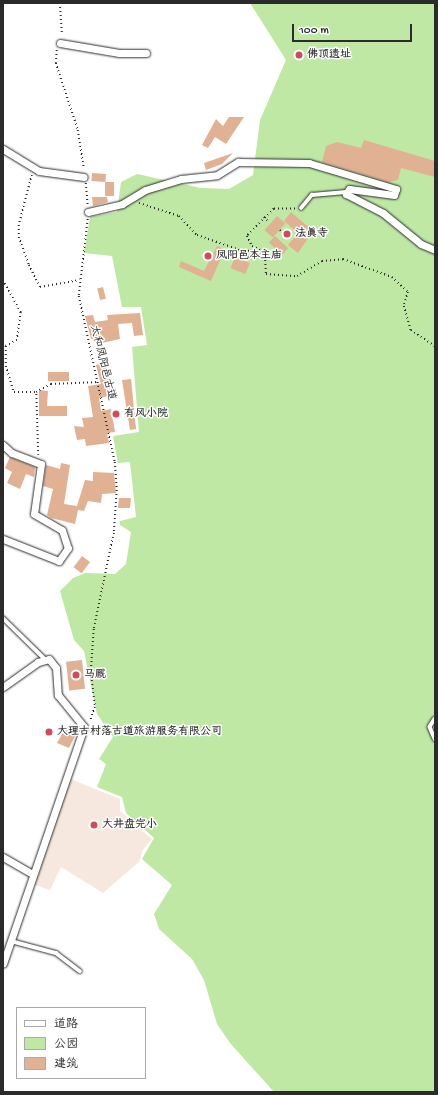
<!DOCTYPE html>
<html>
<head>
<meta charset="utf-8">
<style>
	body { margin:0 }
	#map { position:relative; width:438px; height:1095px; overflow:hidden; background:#fff; font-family:"Gochi Hand","LXGW WenKai TC",sans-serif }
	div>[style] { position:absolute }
	.built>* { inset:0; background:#f6e8de }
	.green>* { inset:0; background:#bee8a4 }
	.building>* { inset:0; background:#e0b192; transform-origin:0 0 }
	.path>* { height:1.5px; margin-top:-0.75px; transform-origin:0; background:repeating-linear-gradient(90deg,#2b2b2b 0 1px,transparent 0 4px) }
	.roads { filter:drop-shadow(0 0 1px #2b2b2b) drop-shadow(0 0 1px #2b2b2b) }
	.lane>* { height:3.5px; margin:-1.75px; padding:0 1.75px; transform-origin:1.75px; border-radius:1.75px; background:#fff }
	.street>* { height:7px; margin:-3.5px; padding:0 3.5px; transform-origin:3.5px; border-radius:3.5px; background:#fff }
	.dots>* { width:11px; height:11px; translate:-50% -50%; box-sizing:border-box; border:2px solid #fff; border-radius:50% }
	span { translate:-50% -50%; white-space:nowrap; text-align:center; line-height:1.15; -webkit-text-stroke:3px #fff; paint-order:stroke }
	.poi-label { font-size:11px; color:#2b2b2b; font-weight:700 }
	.left { translate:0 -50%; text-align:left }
	.street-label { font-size:11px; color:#2b2b2b }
	.frame { position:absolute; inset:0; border:4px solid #2b2b2b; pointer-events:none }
	.legend { position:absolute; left:16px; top:1007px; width:130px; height:72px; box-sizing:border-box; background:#fff; border:1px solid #aaa; margin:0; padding:5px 7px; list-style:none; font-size:12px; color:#2b2b2b }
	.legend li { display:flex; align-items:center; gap:8px; height:20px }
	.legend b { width:20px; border:1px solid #aaa }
	.scale { position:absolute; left:292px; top:24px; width:120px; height:18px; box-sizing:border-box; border:2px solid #2b2b2b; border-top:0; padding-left:5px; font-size:12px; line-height:14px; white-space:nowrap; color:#2b2b2b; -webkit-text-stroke:3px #fff; paint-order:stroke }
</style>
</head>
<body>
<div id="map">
	<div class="built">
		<div style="clip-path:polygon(68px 778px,120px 799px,120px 811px,152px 839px,142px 851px,140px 861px,103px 893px,61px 867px,50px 890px,32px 884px)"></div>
	</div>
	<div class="green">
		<div style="clip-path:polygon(250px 3px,435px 3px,435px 1092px,274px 1092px,230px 1043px,217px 1024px,204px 980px,192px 959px,159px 929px,154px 914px,172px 885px,142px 859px,154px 838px,126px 813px,122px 797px,97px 787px,106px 764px,99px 759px,113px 737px,97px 714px,84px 651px,74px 640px,60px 591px,73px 578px,85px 573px,115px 574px,126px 564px,131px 532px,120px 525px,120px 521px,136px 517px,130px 462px,118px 463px,113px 436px,139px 432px,132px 347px,147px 345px,141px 307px,122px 307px,112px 256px,84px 253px,90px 217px,117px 212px,121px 182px,137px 174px,201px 188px,229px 189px,253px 175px,260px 120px,286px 60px)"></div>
	</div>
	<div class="building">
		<div style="clip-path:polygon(229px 117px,244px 117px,226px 144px,215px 137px,208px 148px,202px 145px,216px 119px,223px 126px)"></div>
		<div style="clip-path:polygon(364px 140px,435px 161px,435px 177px,401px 168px,398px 180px,388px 182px,322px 162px,326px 146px,337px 142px,361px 148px)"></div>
		<div style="clip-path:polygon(233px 153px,222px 164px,206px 170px,204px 163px)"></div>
		<div style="left:92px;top:173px;width:14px;height:8px;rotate:4deg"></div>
		<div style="left:105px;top:182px;width:9px;height:14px"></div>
		<div style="clip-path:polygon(92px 197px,107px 197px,108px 202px,93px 206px)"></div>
		<div style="clip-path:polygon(291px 212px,313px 231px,298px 253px,288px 245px,298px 233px,284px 221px)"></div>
		<div style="left:277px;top:216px;width:11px;height:19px;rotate:41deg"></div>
		<div style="left:275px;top:236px;width:18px;height:9px;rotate:43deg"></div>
		<div style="clip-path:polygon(217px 246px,225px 249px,211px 281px,179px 267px,181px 261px,204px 271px)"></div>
		<div style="left:235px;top:257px;width:16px;height:12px;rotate:22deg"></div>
		<div style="left:103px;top:287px;width:12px;height:6px;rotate:76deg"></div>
		<div style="clip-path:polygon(140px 313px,143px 335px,134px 336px,132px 323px,118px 324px,120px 339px,102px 343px,101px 338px,91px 339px,85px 316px,93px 315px,95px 322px,108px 320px,107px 315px)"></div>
		<div style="clip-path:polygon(106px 362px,113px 395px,99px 398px,101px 411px,111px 409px,115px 432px,107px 433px,109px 443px,86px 446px,85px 439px,77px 440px,74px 426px,84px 427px,82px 418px,93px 417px,88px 386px,101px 384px,96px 365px)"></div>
		<div style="left:48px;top:372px;width:21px;height:9px"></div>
		<div style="clip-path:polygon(131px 379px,136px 429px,130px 430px,122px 380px)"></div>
		<div style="clip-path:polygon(39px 390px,48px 391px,47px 406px,67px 406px,67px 416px,39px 416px)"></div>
		<div style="clip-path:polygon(10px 457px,35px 467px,34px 477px,26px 474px,20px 489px,7px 483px,12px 472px,5px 468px)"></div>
		<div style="clip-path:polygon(61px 463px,70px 465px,64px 504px,77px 506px,85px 480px,93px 481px,93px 472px,114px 473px,116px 493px,102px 494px,101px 503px,88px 501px,84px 511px,78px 510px,75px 524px,51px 518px,47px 515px,53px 489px,43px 486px,46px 465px,60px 469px)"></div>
		<div style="clip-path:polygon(119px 498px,131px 498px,130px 508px,118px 508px)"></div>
		<div style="left:82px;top:556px;width:10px;height:14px;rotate:37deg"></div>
		<div style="left:82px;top:660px;width:29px;height:16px;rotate:84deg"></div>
		<div style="clip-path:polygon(66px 727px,77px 732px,69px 748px,57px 743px)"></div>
	</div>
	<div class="path">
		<div style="left:60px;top:3px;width:32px;rotate:86deg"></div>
		<div style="left:57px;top:50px;width:13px;rotate:94deg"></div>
		<div style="left:56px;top:63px;width:71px;rotate:71.8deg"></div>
		<div style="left:78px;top:130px;width:39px;rotate:81deg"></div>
		<div style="left:32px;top:175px;width:52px;rotate:104.6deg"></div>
		<div style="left:19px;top:225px;width:12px;rotate:90deg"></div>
		<div style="left:19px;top:237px;width:30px;rotate:70deg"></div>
		<div style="left:29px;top:265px;width:25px;rotate:63deg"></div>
		<div style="left:40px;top:287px;width:40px;rotate:-10deg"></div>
		<div style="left:86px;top:183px;width:22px;rotate:85deg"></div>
		<div style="left:139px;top:203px;width:42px;rotate:18deg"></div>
		<div style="left:179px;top:216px;width:26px;rotate:47deg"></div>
		<div style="left:197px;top:235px;width:46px;rotate:19.2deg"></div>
		<div style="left:240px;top:250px;width:23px;rotate:5deg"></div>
		<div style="left:295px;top:209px;width:21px;rotate:180deg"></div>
		<div style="left:274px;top:209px;width:38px;rotate:135deg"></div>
		<div style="left:247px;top:236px;width:11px;rotate:63deg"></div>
		<div style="left:252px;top:246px;width:14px;rotate:25deg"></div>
		<div style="left:265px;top:252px;width:22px;rotate:87deg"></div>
		<div style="left:266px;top:274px;width:31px;rotate:4deg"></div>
		<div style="left:297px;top:276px;width:29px;rotate:-31deg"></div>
		<div style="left:322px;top:261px;width:21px;rotate:-5deg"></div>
		<div style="left:343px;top:259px;width:52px;rotate:20.2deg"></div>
		<div style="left:392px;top:277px;width:22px;rotate:43deg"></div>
		<div style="left:408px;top:292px;width:15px;rotate:106deg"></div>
		<div style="left:404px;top:306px;width:25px;rotate:74deg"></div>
		<div style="left:411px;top:330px;width:29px;rotate:34deg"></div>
		<div style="left:264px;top:217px;width:7px;rotate:45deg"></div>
		<div style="left:88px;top:219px;width:78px;rotate:96.7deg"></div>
		<div style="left:79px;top:296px;width:170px;rotate:77.8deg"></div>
		<div style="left:115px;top:462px;width:28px;rotate:86deg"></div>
		<div style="left:117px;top:490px;width:43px;rotate:94deg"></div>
		<div style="left:114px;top:533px;width:98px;rotate:101.8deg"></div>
		<div style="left:94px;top:629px;width:43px;rotate:94deg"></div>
		<div style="left:91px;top:672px;width:35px;rotate:83deg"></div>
		<div style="left:95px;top:707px;width:16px;rotate:108deg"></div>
		<div style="left:280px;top:230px;width:11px;rotate:41deg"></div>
		<div style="left:3px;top:280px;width:37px;rotate:61deg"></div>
		<div style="left:21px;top:312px;width:28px;rotate:98deg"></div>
		<div style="left:17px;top:340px;width:13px;rotate:151deg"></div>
		<div style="left:6px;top:346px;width:20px;rotate:90deg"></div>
		<div style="left:6px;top:366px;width:27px;rotate:73deg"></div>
		<div style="left:14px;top:392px;width:22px"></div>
		<div style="left:38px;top:455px;width:63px;rotate:-91.8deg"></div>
		<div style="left:36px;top:392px;width:17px;rotate:-28deg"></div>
		<div style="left:51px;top:384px;width:48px;rotate:-2.4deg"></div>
	</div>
	<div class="roads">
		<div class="lane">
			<div style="left:301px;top:208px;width:17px;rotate:-50deg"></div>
			<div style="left:312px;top:195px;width:34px;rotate:-5deg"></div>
			<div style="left:3px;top:618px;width:59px;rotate:44.3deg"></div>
			<div style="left:435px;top:719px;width:9px;rotate:122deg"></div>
			<div style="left:430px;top:727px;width:13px;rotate:67deg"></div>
			<div style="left:11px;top:941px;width:47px;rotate:14.9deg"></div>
			<div style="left:56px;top:953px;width:30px;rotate:37deg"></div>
		</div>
		<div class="street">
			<div style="left:60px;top:43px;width:60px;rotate:9.6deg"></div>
			<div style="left:119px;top:53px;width:27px"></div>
			<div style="left:3px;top:149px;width:42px;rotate:31.4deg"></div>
			<div style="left:39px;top:171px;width:45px;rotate:7.6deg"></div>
			<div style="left:88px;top:212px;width:35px;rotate:-13deg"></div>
			<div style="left:122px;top:204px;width:27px;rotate:-31deg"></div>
			<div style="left:145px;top:190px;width:38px;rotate:-17deg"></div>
			<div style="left:181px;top:179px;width:36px;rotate:-6deg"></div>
			<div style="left:217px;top:175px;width:25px;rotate:-32deg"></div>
			<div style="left:238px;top:162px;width:71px;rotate:0.8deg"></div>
			<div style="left:309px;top:163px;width:91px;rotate:16.6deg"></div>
			<div style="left:396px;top:189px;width:6px;rotate:108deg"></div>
			<div style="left:394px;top:195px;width:45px;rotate:-172.4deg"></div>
			<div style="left:349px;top:189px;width:6px;rotate:121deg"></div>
			<div style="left:346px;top:194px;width:42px;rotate:27.2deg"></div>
			<div style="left:383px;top:213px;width:49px;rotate:39.2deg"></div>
			<div style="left:421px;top:244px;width:15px;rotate:23deg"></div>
			<div style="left:3px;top:445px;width:12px;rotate:42deg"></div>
			<div style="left:12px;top:453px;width:31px;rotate:21deg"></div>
			<div style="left:41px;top:464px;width:50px;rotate:98deg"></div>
			<div style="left:34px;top:514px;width:32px;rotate:30deg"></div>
			<div style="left:62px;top:530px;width:19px;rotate:72deg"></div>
			<div style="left:68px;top:548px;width:16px;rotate:125deg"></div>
			<div style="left:59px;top:561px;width:60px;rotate:-158.6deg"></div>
			<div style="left:3px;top:687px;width:43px;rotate:-35.5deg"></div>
			<div style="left:38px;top:662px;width:11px;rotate:-15deg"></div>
			<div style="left:49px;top:659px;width:11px;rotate:52deg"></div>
			<div style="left:56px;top:668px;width:27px;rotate:86deg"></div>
			<div style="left:58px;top:695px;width:41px;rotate:50.9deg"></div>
			<div style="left:84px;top:727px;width:250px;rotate:108.9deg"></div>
			<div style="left:3px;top:857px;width:34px;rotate:30deg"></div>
		</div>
	</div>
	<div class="dots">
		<div style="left:299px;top:55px;background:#d1495b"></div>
		<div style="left:287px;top:234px;background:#d1495b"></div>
		<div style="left:208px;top:256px;background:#d1495b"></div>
		<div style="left:116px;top:414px;background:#d1495b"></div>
		<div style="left:76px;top:675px;background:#d1495b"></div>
		<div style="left:49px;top:732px;background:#d1495b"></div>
		<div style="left:94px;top:825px;background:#d1495b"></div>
	</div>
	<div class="poi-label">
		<span class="left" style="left:307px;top:55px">佛顶遗址</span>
		<span class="left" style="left:295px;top:234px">法真寺</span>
		<span class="left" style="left:216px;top:256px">凤阳邑本主庙</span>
		<span class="left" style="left:124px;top:414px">有风小院</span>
		<span class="left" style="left:84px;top:675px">马厩</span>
		<span class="left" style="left:57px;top:732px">大理古村落古道旅游服务有限公司</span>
		<span class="left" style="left:102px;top:825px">大井盘完小</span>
	</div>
	<div class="street-label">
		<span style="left:102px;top:363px;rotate:76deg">太和凤阳邑古道</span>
	</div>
	<div class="frame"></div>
	<ul class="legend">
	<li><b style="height:5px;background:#fff"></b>道路</li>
	<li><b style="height:11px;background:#bee8a4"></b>公园</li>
	<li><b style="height:11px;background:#e0b192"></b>建筑</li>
	</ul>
	<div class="scale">100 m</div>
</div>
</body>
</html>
